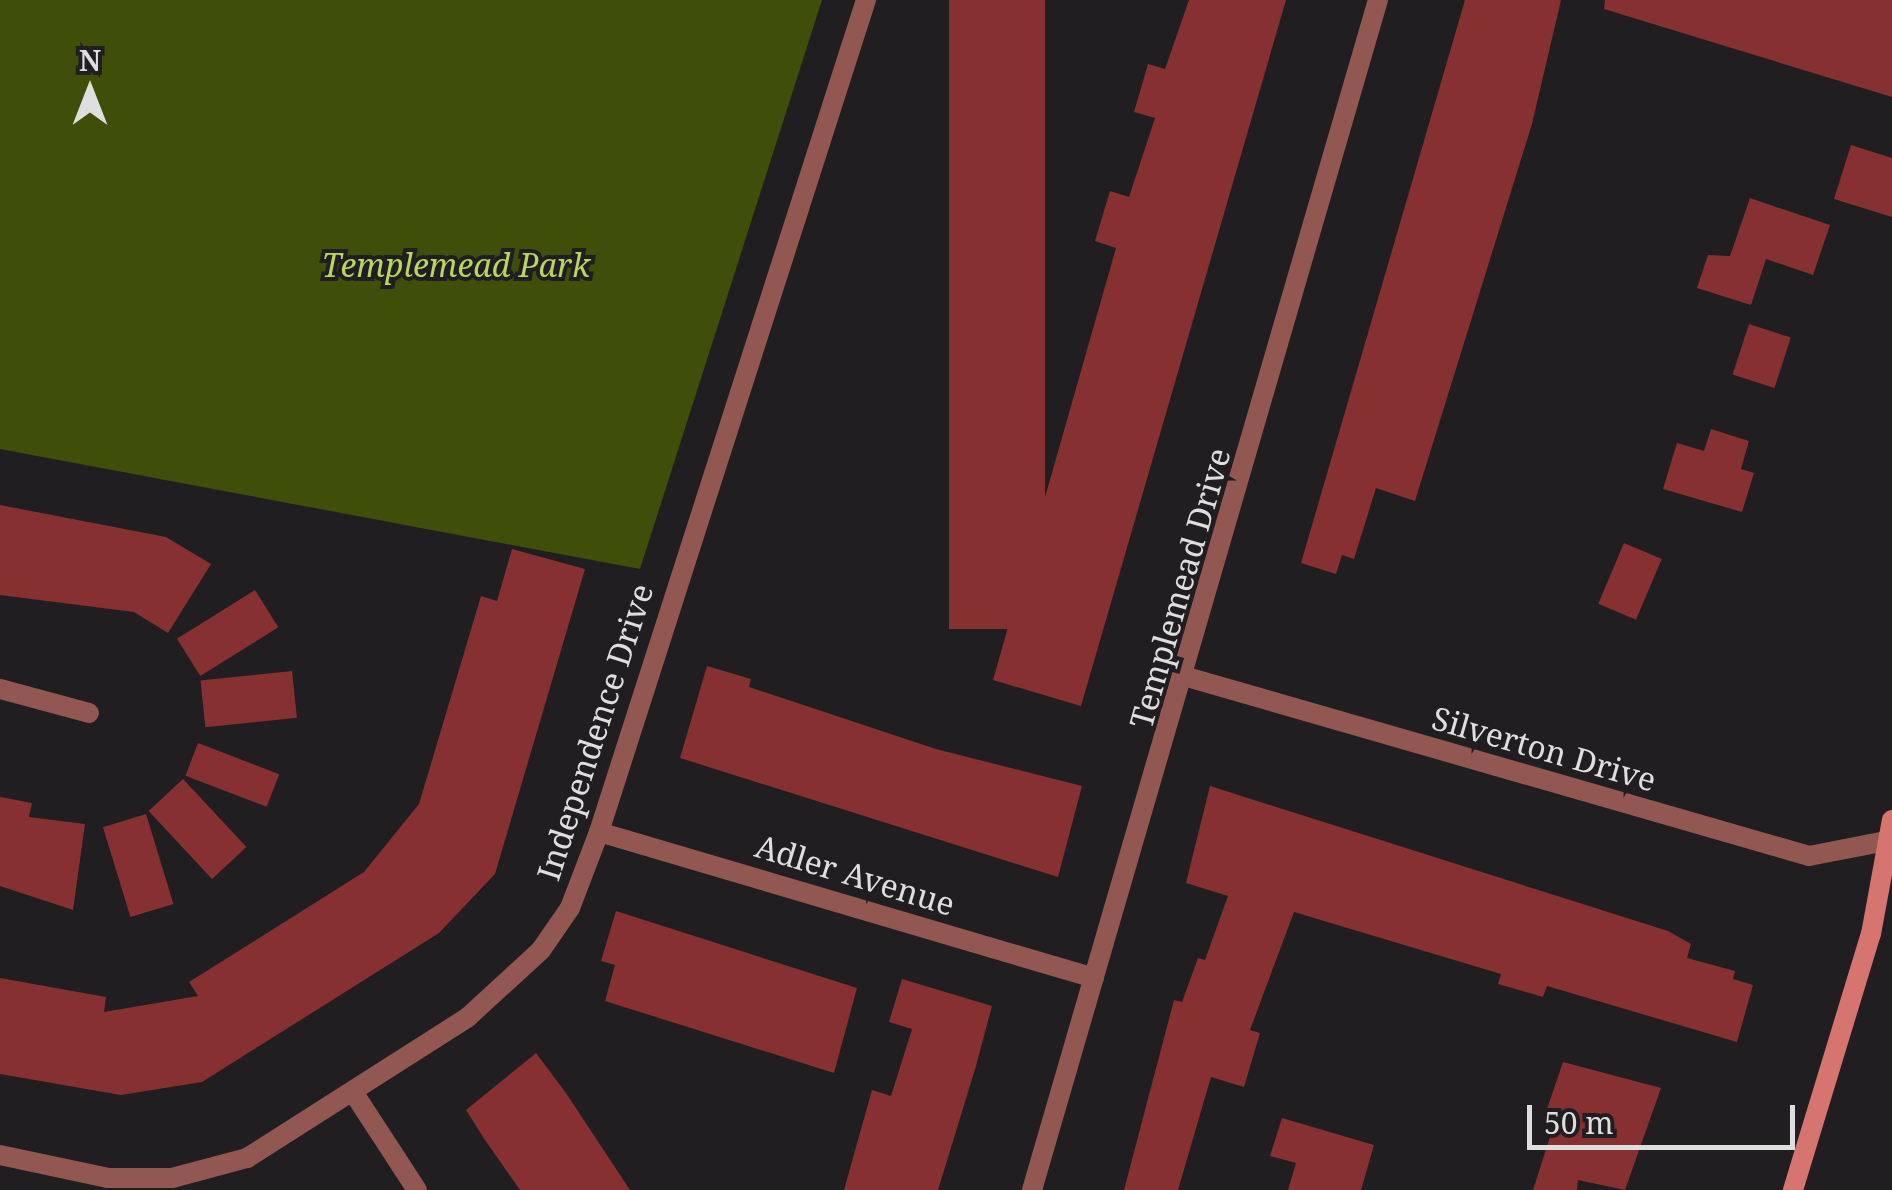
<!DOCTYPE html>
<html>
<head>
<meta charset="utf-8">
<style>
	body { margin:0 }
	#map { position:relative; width:1892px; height:1190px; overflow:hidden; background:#201e20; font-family:"Noto Serif",serif }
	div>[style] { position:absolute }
	.green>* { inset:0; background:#3f4e08 }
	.building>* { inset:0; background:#873032; transform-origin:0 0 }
	.street>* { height:20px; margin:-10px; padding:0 10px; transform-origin:10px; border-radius:10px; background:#935752 }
	.secondary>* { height:20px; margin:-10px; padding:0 10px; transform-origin:10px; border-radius:10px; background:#d6756f }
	span { translate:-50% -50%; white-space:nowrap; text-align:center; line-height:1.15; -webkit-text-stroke:8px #201e20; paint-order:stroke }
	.park-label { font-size:32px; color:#b8d65f; font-style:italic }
	.street-label { font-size:32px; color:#dfdedf }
	.north { position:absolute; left:40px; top:40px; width:100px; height:100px; -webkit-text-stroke:8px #201e20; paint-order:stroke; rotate:0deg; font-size:28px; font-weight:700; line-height:40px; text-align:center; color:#dfdedf }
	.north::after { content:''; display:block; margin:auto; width:35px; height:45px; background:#dfdedf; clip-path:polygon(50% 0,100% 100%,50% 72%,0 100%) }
	.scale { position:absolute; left:1527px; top:1105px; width:268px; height:45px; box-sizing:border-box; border:5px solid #dfdedf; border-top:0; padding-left:12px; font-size:30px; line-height:35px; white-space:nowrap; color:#dfdedf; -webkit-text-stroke:8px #201e20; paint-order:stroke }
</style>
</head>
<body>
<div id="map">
	<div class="green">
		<div style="clip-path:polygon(0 0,822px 0,640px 569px,0 449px)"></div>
	</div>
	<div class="building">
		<div style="left:949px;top:0;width:96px;height:629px"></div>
		<div style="clip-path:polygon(1189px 0,1286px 0,1081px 706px,993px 680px,1116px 248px,1095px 241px,1110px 191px,1129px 197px,1155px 118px,1134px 112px,1148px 64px,1165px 69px)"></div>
		<div style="clip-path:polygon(1465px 0,1561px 0,1532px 124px,1415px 501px,1376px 488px,1354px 559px,1342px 555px,1336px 574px,1301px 563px)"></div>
		<div style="clip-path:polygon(1605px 0,1892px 0,1892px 97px,1604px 9px)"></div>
		<div style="clip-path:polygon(1851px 145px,1892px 158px,1892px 217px,1834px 199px)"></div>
		<div style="clip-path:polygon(1750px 198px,1830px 225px,1813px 275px,1766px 259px,1751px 305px,1697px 288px,1708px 255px,1730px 256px)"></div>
		<div style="left:1749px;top:324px;width:44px;height:53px;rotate:18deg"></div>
		<div style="clip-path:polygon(1711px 429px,1749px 441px,1741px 469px,1754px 473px,1742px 512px,1663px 489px,1677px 443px,1704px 451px)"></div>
		<div style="clip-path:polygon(0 505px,166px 537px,211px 564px,168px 633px,134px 612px,0 595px)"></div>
		<div style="left:1624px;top:543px;width:41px;height:66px;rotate:23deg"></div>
		<div style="clip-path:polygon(512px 549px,585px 569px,495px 874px,439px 933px,202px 1082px,121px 1095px,0 1074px,0 978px,106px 997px,104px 1012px,198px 996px,189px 982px,364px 872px,419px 804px,481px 596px,497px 601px)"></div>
		<div style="left:255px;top:590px;width:44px;height:92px;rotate:58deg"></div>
		<div style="clip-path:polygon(707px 666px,751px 679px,749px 687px,936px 749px,1082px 786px,1058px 877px,680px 758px)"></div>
		<div style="left:292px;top:671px;width:47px;height:92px;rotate:84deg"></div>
		<div style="left:198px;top:743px;width:87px;height:35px;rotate:21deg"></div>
		<div style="left:183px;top:779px;width:93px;height:47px;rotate:47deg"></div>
		<div style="clip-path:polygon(1210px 786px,1668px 931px,1691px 944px,1687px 958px,1735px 971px,1733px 979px,1753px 985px,1737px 1042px,1547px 986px,1543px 997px,1498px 984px,1501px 974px,1294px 912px,1250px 1030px,1260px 1033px,1244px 1087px,1211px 1077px,1178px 1190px,1124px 1190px,1174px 1000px,1182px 1002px,1198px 958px,1205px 960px,1228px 896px,1186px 883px)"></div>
		<div style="clip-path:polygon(0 797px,32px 803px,29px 817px,85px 824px,73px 910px,0 886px)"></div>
		<div style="left:146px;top:814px;width:94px;height:45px;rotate:73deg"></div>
		<div style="clip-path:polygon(616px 911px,857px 988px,834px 1073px,605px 1001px,615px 965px,601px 961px)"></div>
		<div style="clip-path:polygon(902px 979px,992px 1006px,976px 1066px,938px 1190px,844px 1190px,872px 1090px,891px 1096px,912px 1029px,889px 1022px)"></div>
		<div style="clip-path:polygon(536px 1053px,566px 1093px,630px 1190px,520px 1190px,485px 1140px,466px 1110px)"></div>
		<div style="clip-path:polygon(1563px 1062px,1661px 1088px,1625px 1190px,1578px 1180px,1577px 1190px,1533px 1190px,1557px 1115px,1546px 1112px)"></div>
		<div style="clip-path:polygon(1282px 1118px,1374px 1145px,1361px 1190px,1288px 1190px,1296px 1163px,1270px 1156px)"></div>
	</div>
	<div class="street">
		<div style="left:1187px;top:677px;width:647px;rotate:16.05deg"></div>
		<div style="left:1809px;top:856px;width:78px;rotate:-11deg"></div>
		<div style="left:1886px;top:841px;width:8px;rotate:40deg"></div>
		<div style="left:0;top:689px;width:92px;rotate:15.1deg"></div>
		<div style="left:599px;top:832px;width:516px;rotate:16.43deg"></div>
		<div style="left:355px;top:1095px;width:113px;rotate:56.9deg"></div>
		<div style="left:0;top:1155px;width:110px;rotate:12deg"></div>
		<div style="left:108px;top:1178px;width:64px"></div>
		<div style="left:172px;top:1178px;width:78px;rotate:-14.9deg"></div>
		<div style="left:247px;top:1158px;width:262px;rotate:-32.5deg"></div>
		<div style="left:468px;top:1017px;width:99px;rotate:-42.5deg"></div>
		<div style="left:541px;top:950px;width:51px;rotate:-55.4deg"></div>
		<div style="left:570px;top:908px;width:81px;rotate:-69.1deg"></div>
		<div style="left:599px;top:832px;width:874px;rotate:-72.21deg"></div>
		<div style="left:1032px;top:1190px;width:1239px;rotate:-73.79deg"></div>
	</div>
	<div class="secondary">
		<div style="left:1793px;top:1190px;width:268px;rotate:-73.1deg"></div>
		<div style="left:1871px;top:934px;width:116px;rotate:-79.6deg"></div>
	</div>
	<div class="park-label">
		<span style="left:456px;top:265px">Templemead Park</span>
	</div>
	<div class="street-label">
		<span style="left:1180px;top:588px;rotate:-74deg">Templemead Drive</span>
		<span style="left:595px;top:732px;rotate:-72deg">Independence Drive</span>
		<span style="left:1544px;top:749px;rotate:16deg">Silverton Drive</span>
		<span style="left:855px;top:875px;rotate:17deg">Adler Avenue</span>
	</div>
	<div class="north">N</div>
	<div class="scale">50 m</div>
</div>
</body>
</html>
